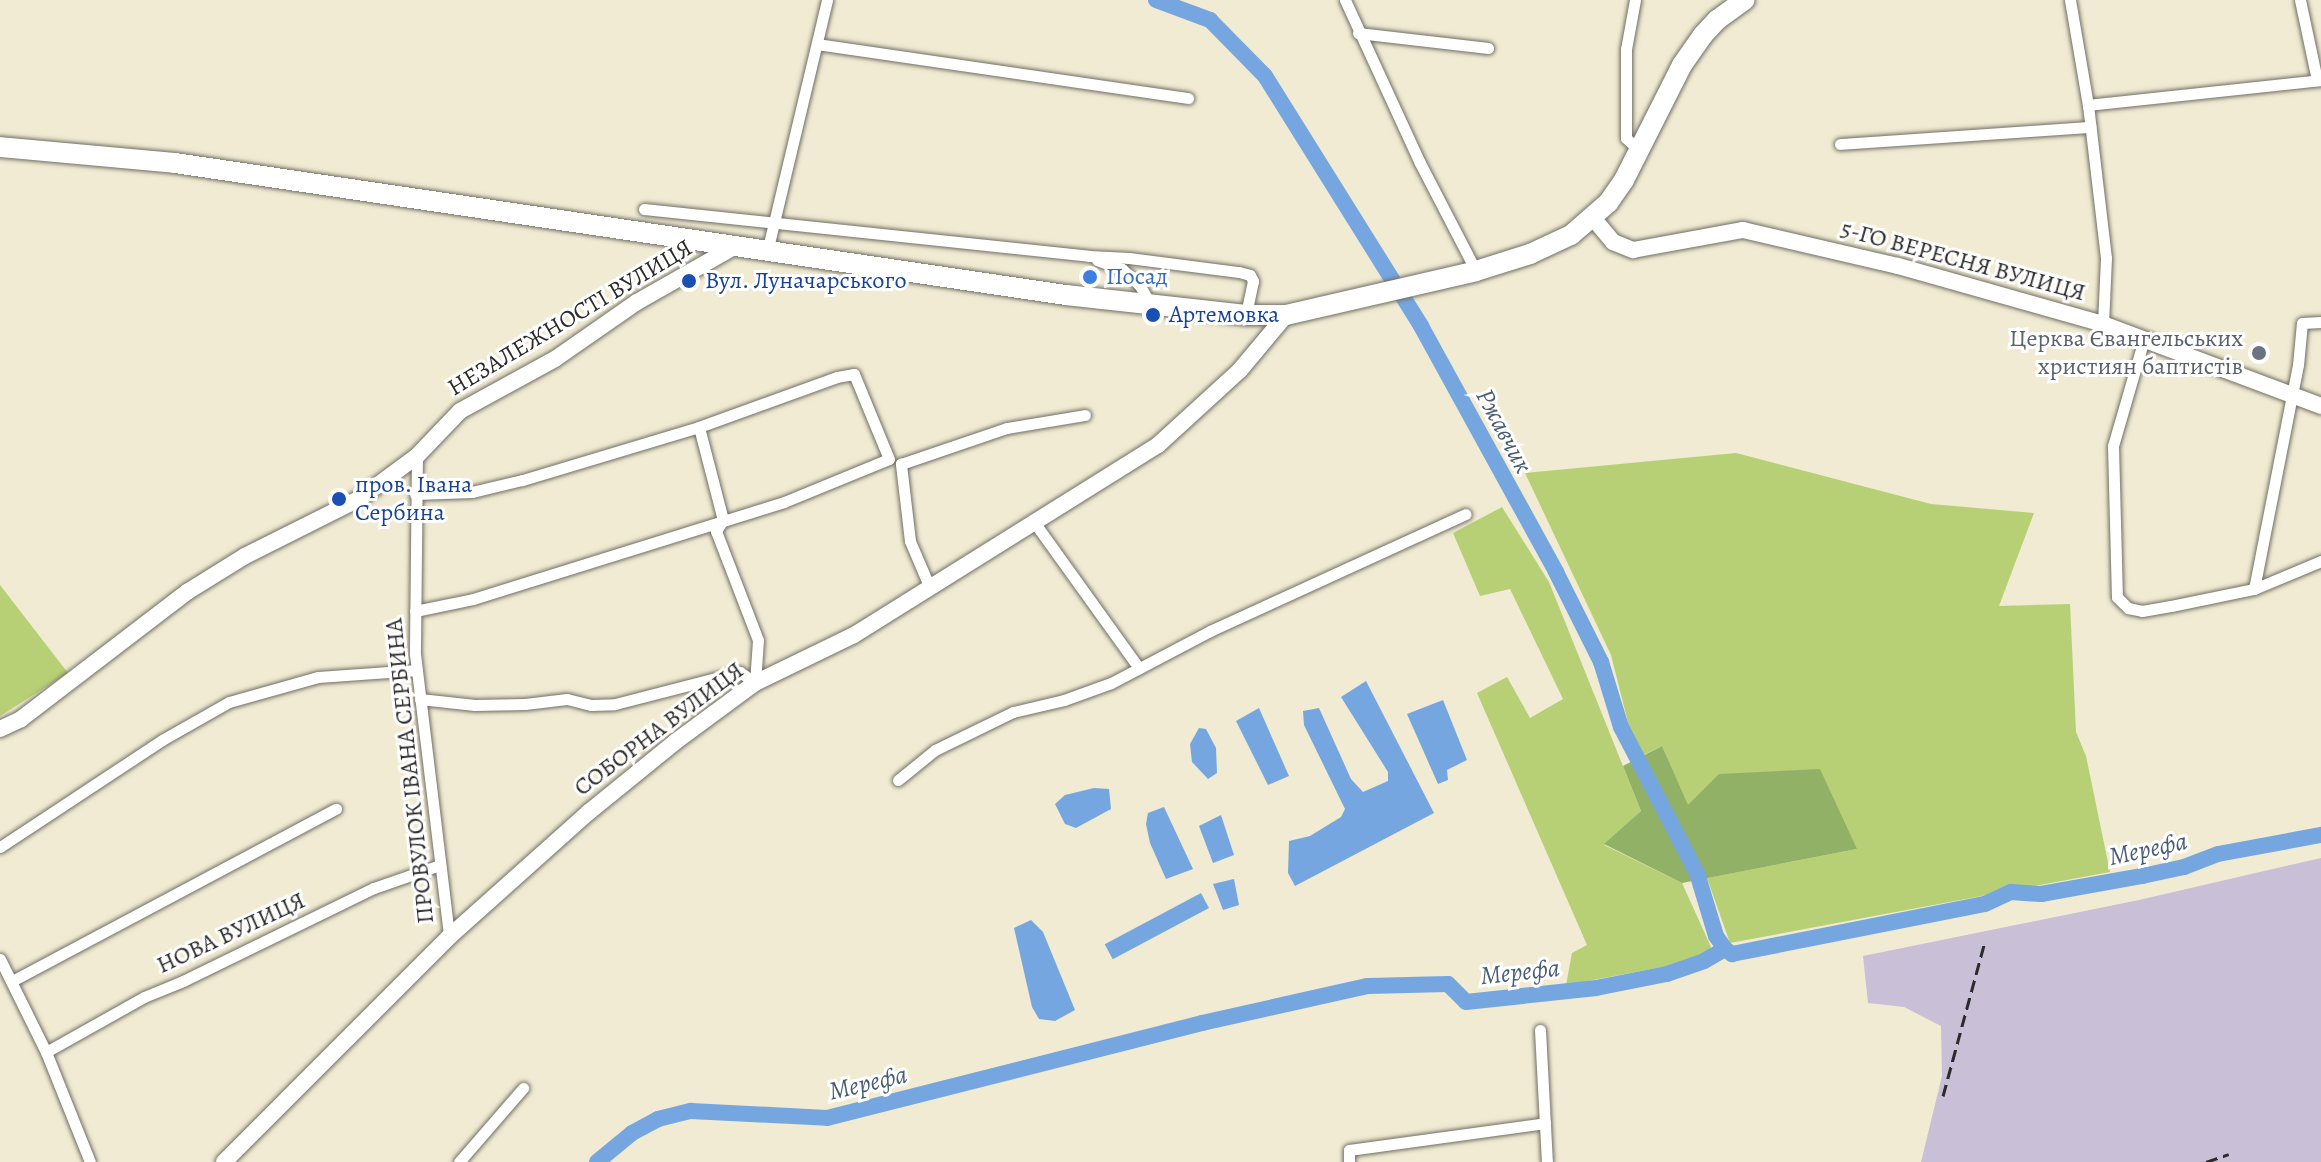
<!DOCTYPE html>
<html>
<head>
<meta charset="utf-8">
<style>
	body { margin:0 }
	#map { position:relative; width:2321px; height:1162px; overflow:hidden; background:#f0ebd2; font-family:Alegreya,serif }
	div>[style] { position:absolute }
	.industrial>* { inset:0; background:#c9bfd7 }
	.green>* { inset:0; background:#b7d075 }
	.forest>* { inset:0; background:#91b266 }
	.water>* { inset:0; background:#76a6e0; transform-origin:0 0 }
	.river>* { height:16px; margin:-8px; padding:0 8px; transform-origin:8px; border-radius:8px; background:#76a6e0 }
	.roads { filter:drop-shadow(0 0 2px #706e65) drop-shadow(0 0 2px #706e65) }
	.street>* { height:11px; margin:-5.5px; padding:0 5.5px; transform-origin:5.5px; border-radius:5.5px; background:#fff }
	.secondary>* { height:16px; margin:-8px; padding:0 8px; transform-origin:8px; border-radius:8px; background:#fff }
	.highway>* { height:20px; margin:-10px; padding:0 10px; transform-origin:10px; border-radius:10px; background:#fff }
	.rail>* { height:3px; margin-top:-1.5px; transform-origin:0; background:repeating-linear-gradient(90deg,#2b2b2b 0 12px,transparent 0 18px) }
	.dots>* { width:22px; height:22px; translate:-50% -50%; box-sizing:border-box; border:4px solid #fff; border-radius:50% }
	span { translate:-50% -50%; white-space:nowrap; text-align:center; line-height:1.15; -webkit-text-stroke:6px #fff; paint-order:stroke }
	.street-label { font-size:24px; color:#2b2b2b }
	.shop-label { font-size:24px; color:#366cbe }
	.left { translate:0 -50%; text-align:left }
	.transit-label { font-size:24px; color:#164399 }
	.worship-label { font-size:24px; color:#5b616d }
	.right { translate:-100% -50%; text-align:right }
	.water-label { font-size:26px; color:#495c73; font-style:italic }
</style>
</head>
<body>
<div id="map">
	<div class="industrial">
		<div style="clip-path:polygon(2321px 858px,2321px 1162px,1921px 1162px,1942px 1076px,1941px 1026px,1904px 1007px,1868px 1003px,1863px 956px,2139px 900px)"></div>
	</div>
	<div class="green">
		<div style="clip-path:polygon(1736px 453px,1931px 504px,2034px 513px,1999px 606px,2070px 604px,2076px 732px,2086px 756px,2110px 872px,1730px 943px,1707px 878px,1857px 849px,1687px 806px,1662px 746px,1637px 758px,1611px 655px,1525px 473px)"></div>
		<div style="clip-path:polygon(1502px 507px,1549px 582px,1641px 811px,1604px 845px,1682px 883px,1711px 947px,1700px 960px,1566px 985px,1572px 953px,1587px 945px,1477px 693px,1507px 677px,1530px 718px,1563px 699px,1510px 589px,1480px 596px,1453px 533px)"></div>
		<div style="clip-path:polygon(0 585px,68px 673px,0 716px)"></div>
	</div>
	<div class="forest">
		<div style="clip-path:polygon(1662px 746px,1688px 805px,1719px 774px,1820px 769px,1857px 849px,1682px 883px,1604px 844px,1641px 811px,1623px 766px)"></div>
	</div>
	<div class="water">
		<div style="clip-path:polygon(1366px 681px,1434px 813px,1295px 886px,1288px 873px,1289px 841px,1310px 836px,1341px 817px,1345px 809px,1304px 725px,1303px 711px,1319px 708px,1351px 779px,1363px 792px,1388px 781px,1388px 772px,1341px 697px)"></div>
		<div style="clip-path:polygon(1443px 700px,1467px 760px,1447px 770px,1448px 780px,1438px 784px,1407px 714px)"></div>
		<div style="clip-path:polygon(1259px 708px,1289px 776px,1268px 785px,1236px 721px)"></div>
		<div style="clip-path:polygon(1199px 728px,1206px 729px,1216px 748px,1217px 773px,1208px 779px,1192px 762px,1190px 744px)"></div>
		<div style="clip-path:polygon(1094px 788px,1109px 789px,1111px 809px,1076px 828px,1065px 824px,1055px 804px,1065px 795px)"></div>
		<div style="clip-path:polygon(1164px 807px,1193px 869px,1166px 879px,1150px 843px,1146px 824px,1148px 813px)"></div>
		<div style="clip-path:polygon(1221px 815px,1234px 855px,1213px 863px,1199px 826px)"></div>
		<div style="clip-path:polygon(1234px 879px,1239px 905px,1223px 910px,1213px 884px)"></div>
		<div style="left:1201px;top:893px;width:17px;height:109px;rotate:62deg"></div>
		<div style="clip-path:polygon(1031px 920px,1043px 932px,1075px 1010px,1055px 1021px,1039px 1019px,1032px 1007px,1014px 928px)"></div>
	</div>
	<div class="river">
		<div style="left:1156px;top:0;width:58px;rotate:20.3deg"></div>
		<div style="left:1210px;top:20px;width:78px;rotate:45.5deg"></div>
		<div style="left:1265px;top:76px;width:295px;rotate:58deg"></div>
		<div style="left:1421px;top:326px;width:281px;rotate:61.2deg"></div>
		<div style="left:1556px;top:572px;width:101px;rotate:63.4deg"></div>
		<div style="left:1601px;top:662px;width:68px;rotate:72.9deg"></div>
		<div style="left:1621px;top:727px;width:165px;rotate:62.5deg"></div>
		<div style="left:1697px;top:873px;width:66px;rotate:73.2deg"></div>
		<div style="left:1716px;top:936px;width:16px;rotate:55deg"></div>
		<div style="left:597px;top:1162px;width:45px;rotate:-39.6deg"></div>
		<div style="left:632px;top:1133px;width:30px;rotate:-28deg"></div>
		<div style="left:658px;top:1119px;width:34px;rotate:-14deg"></div>
		<div style="left:691px;top:1111px;width:136px;rotate:2.9deg"></div>
		<div style="left:827px;top:1118px;width:387px;rotate:-14.2deg"></div>
		<div style="left:1202px;top:1023px;width:170px;rotate:-12.6deg"></div>
		<div style="left:1368px;top:986px;width:80px;rotate:-1.4deg"></div>
		<div style="left:1448px;top:984px;width:25px;rotate:45deg"></div>
		<div style="left:1466px;top:1002px;width:131px;rotate:-6.1deg"></div>
		<div style="left:1596px;top:988px;width:72px;rotate:-11.2deg"></div>
		<div style="left:1667px;top:974px;width:39px;rotate:-19deg"></div>
		<div style="left:1704px;top:961px;width:24px;rotate:-30deg"></div>
		<div style="left:1725px;top:949px;width:9px;rotate:36deg"></div>
		<div style="left:1732px;top:954px;width:258px;rotate:-11.2deg"></div>
		<div style="left:1985px;top:904px;width:29px;rotate:-25deg"></div>
		<div style="left:2011px;top:892px;width:30px;rotate:4deg"></div>
		<div style="left:2041px;top:894px;width:103px;rotate:-10.1deg"></div>
		<div style="left:2142px;top:876px;width:43px;rotate:-12.1deg"></div>
		<div style="left:2184px;top:867px;width:36px;rotate:-21deg"></div>
		<div style="left:2218px;top:854px;width:105px;rotate:-10.5deg"></div>
	</div>
	<div class="roads">
		<div class="street">
			<div style="left:1345px;top:0;width:179px;rotate:65.3deg"></div>
			<div style="left:1420px;top:163px;width:122px;rotate:62.6deg"></div>
			<div style="left:1635px;top:0;width:50px;rotate:100.4deg"></div>
			<div style="left:1626px;top:49px;width:89px;rotate:90deg"></div>
			<div style="left:1626px;top:138px;width:19px;rotate:43deg"></div>
			<div style="left:2070px;top:0;width:107px;rotate:80.3deg"></div>
			<div style="left:2088px;top:105px;width:154px;rotate:83.3deg"></div>
			<div style="left:2106px;top:258px;width:66px;rotate:92.6deg"></div>
			<div style="left:2300px;top:0;width:82px;rotate:78deg"></div>
			<div style="left:1358px;top:33px;width:131px;rotate:6.6deg"></div>
			<div style="left:817px;top:44px;width:375px;rotate:8.3deg"></div>
			<div style="left:2088px;top:105px;width:234px;rotate:-6.1deg"></div>
			<div style="left:1840px;top:144px;width:251px;rotate:-3.9deg"></div>
			<div style="left:644px;top:209px;width:447px;rotate:6deg"></div>
			<div style="left:1089px;top:256px;width:40px;rotate:2.9deg"></div>
			<div style="left:1129px;top:258px;width:111px;rotate:7.3deg"></div>
			<div style="left:1239px;top:272px;width:11px;rotate:15deg"></div>
			<div style="left:1250px;top:275px;width:7px;rotate:63deg"></div>
			<div style="left:1253px;top:281px;width:35px;rotate:102deg"></div>
			<div style="left:767px;top:252px;width:259px;rotate:-76.6deg"></div>
			<div style="left:1097px;top:260px;width:27px;rotate:20deg"></div>
			<div style="left:1122px;top:269px;width:25px;rotate:43deg"></div>
			<div style="left:1140px;top:286px;width:22px;rotate:60deg"></div>
			<div style="left:2144px;top:339px;width:111px;rotate:106.2deg"></div>
			<div style="left:2113px;top:446px;width:151px;rotate:88.5deg"></div>
			<div style="left:2117px;top:597px;width:16px;rotate:45deg"></div>
			<div style="left:2128px;top:608px;width:14px;rotate:12deg"></div>
			<div style="left:2142px;top:611px;width:29px;rotate:-10deg"></div>
			<div style="left:2171px;top:606px;width:85px;rotate:-11.6deg"></div>
			<div style="left:2254px;top:589px;width:73px;rotate:-22.7deg"></div>
			<div style="left:417px;top:456px;width:198px;rotate:90.6deg"></div>
			<div style="left:415px;top:654px;width:285px;rotate:83.1deg"></div>
			<div style="left:1034px;top:522px;width:180px;rotate:54.3deg"></div>
			<div style="left:930px;top:588px;width:51px;rotate:-113.1deg"></div>
			<div style="left:910px;top:541px;width:78px;rotate:-96.7deg"></div>
			<div style="left:901px;top:464px;width:112px;rotate:-18.8deg"></div>
			<div style="left:1007px;top:428px;width:79px;rotate:-9.5deg"></div>
			<div style="left:2254px;top:589px;width:228px;rotate:-78.9deg"></div>
			<div style="left:2298px;top:365px;width:42px;rotate:-84.6deg"></div>
			<div style="left:2302px;top:323px;width:19px;rotate:-3deg"></div>
			<div style="left:415px;top:611px;width:59px;rotate:-11.7deg"></div>
			<div style="left:473px;top:599px;width:326px;rotate:-17.3deg"></div>
			<div style="left:784px;top:502px;width:113px;rotate:-22.3deg"></div>
			<div style="left:889px;top:459px;width:92px;rotate:-112.4deg"></div>
			<div style="left:854px;top:374px;width:17px;rotate:170deg"></div>
			<div style="left:837px;top:377px;width:147px;rotate:160.1deg"></div>
			<div style="left:699px;top:427px;width:185px;rotate:163.3deg"></div>
			<div style="left:522px;top:480px;width:51px;rotate:166.5deg"></div>
			<div style="left:472px;top:492px;width:57px;rotate:178deg"></div>
			<div style="left:420px;top:699px;width:55px;rotate:6.2deg"></div>
			<div style="left:475px;top:705px;width:50px;rotate:-1.1deg"></div>
			<div style="left:525px;top:704px;width:42px;rotate:-6.8deg"></div>
			<div style="left:567px;top:699px;width:25px;rotate:14deg"></div>
			<div style="left:591px;top:705px;width:24px;rotate:-2deg"></div>
			<div style="left:615px;top:704px;width:129px;rotate:-14.4deg"></div>
			<div style="left:740px;top:672px;width:19px;rotate:36deg"></div>
			<div style="left:755px;top:683px;width:43px;rotate:-86deg"></div>
			<div style="left:758px;top:640px;width:117px;rotate:-111.1deg"></div>
			<div style="left:716px;top:531px;width:13px;rotate:-58deg"></div>
			<div style="left:723px;top:520px;width:96px;rotate:-104.5deg"></div>
			<div style="left:898px;top:780px;width:48px;rotate:-39deg"></div>
			<div style="left:935px;top:750px;width:87px;rotate:-26deg"></div>
			<div style="left:1013px;top:712px;width:52px;rotate:-13.2deg"></div>
			<div style="left:1064px;top:700px;width:50px;rotate:-19.9deg"></div>
			<div style="left:1111px;top:683px;width:112px;rotate:-27.7deg"></div>
			<div style="left:1210px;top:631px;width:281px;rotate:-24.6deg"></div>
			<div style="left:0;top:847px;width:194px;rotate:-33.4deg"></div>
			<div style="left:162px;top:740px;width:77px;rotate:-29.6deg"></div>
			<div style="left:229px;top:702px;width:92px;rotate:-15.7deg"></div>
			<div style="left:318px;top:677px;width:99px;rotate:-4deg"></div>
			<div style="left:0;top:959px;width:104px;rotate:63.7deg"></div>
			<div style="left:46px;top:1052px;width:118px;rotate:68.2deg"></div>
			<div style="left:12px;top:981px;width:367px;rotate:-28deg"></div>
			<div style="left:1540px;top:1030px;width:132px;rotate:87deg"></div>
			<div style="left:46px;top:1052px;width:112px;rotate:-29.3deg"></div>
			<div style="left:144px;top:997px;width:42px;rotate:-22.3deg"></div>
			<div style="left:183px;top:981px;width:212px;rotate:-26deg"></div>
			<div style="left:374px;top:888px;width:70px;rotate:-19.2deg"></div>
			<div style="left:459px;top:1162px;width:98px;rotate:-49.1deg"></div>
			<div style="left:1349px;top:1162px;width:12px;rotate:-90deg"></div>
			<div style="left:1349px;top:1150px;width:198px;rotate:-7.8deg"></div>
		</div>
		<div class="secondary">
			<div style="left:1593px;top:218px;width:31px;rotate:50deg"></div>
			<div style="left:1613px;top:242px;width:22px;rotate:22deg"></div>
			<div style="left:1633px;top:250px;width:112px;rotate:-10.3deg"></div>
			<div style="left:1743px;top:230px;width:159px;rotate:13.1deg"></div>
			<div style="left:1898px;top:266px;width:213px;rotate:15.8deg"></div>
			<div style="left:2103px;top:324px;width:233px;rotate:20.6deg"></div>
			<div style="left:0;top:729px;width:23px;rotate:-25deg"></div>
			<div style="left:21px;top:719px;width:209px;rotate:-37.4deg"></div>
			<div style="left:187px;top:592px;width:68px;rotate:-31.8deg"></div>
			<div style="left:245px;top:556px;width:127px;rotate:-26.6deg"></div>
			<div style="left:359px;top:499px;width:72px;rotate:-36.6deg"></div>
			<div style="left:417px;top:456px;width:62px;rotate:-46.3deg"></div>
			<div style="left:460px;top:411px;width:108px;rotate:-28.7deg"></div>
			<div style="left:555px;top:359px;width:100px;rotate:-34.8deg"></div>
			<div style="left:637px;top:302px;width:112px;rotate:-29.6deg"></div>
			<div style="left:224px;top:1162px;width:318px;rotate:-45deg"></div>
			<div style="left:449px;top:937px;width:188px;rotate:-41.8deg"></div>
			<div style="left:589px;top:812px;width:111px;rotate:-39.1deg"></div>
			<div style="left:675px;top:742px;width:99px;rotate:-36.4deg"></div>
			<div style="left:755px;top:683px;width:110px;rotate:-25.9deg"></div>
			<div style="left:854px;top:635px;width:358px;rotate:-32deg"></div>
			<div style="left:1158px;top:445px;width:111px;rotate:-42.4deg"></div>
			<div style="left:1240px;top:370px;width:72px;rotate:-50.1deg"></div>
		</div>
		<div class="highway">
			<div style="left:0;top:147px;width:176px;rotate:5.2deg"></div>
			<div style="left:175px;top:163px;width:901px;rotate:8.43deg"></div>
			<div style="left:1066px;top:295px;width:181px;rotate:6.3deg"></div>
			<div style="left:1246px;top:315px;width:40px"></div>
			<div style="left:1286px;top:315px;width:195px;rotate:-13deg"></div>
			<div style="left:1476px;top:271px;width:57px;rotate:-17.5deg"></div>
			<div style="left:1530px;top:254px;width:45px;rotate:-24.9deg"></div>
			<div style="left:1571px;top:235px;width:49px;rotate:-40.9deg"></div>
			<div style="left:1608px;top:203px;width:28px;rotate:-55deg"></div>
			<div style="left:1624px;top:180px;width:129px;rotate:-63.2deg"></div>
			<div style="left:1682px;top:65px;width:37px;rotate:-55deg"></div>
			<div style="left:1703px;top:35px;width:21px;rotate:-47deg"></div>
			<div style="left:1717px;top:20px;width:34px;rotate:-36deg"></div>
		</div>
	</div>
	<div class="rail">
		<div style="left:1943px;top:1096px;width:156px;rotate:-74.8deg"></div>
		<div style="left:2206px;top:1162px;width:24px;rotate:-19deg"></div>
	</div>
	<div class="dots">
		<div style="left:1090px;top:277px;background:#3f7fe0"></div>
		<div style="left:689px;top:281px;background:#1a4fb4"></div>
		<div style="left:1153px;top:315px;background:#1a4fb4"></div>
		<div style="left:2259px;top:353px;background:#6b7280"></div>
		<div style="left:339px;top:499px;background:#1a4fb4"></div>
	</div>
	<div class="street-label">
		<span style="left:1963px;top:261px;rotate:15deg">5-ГО ВЕРЕСНЯ ВУЛИЦЯ</span>
		<span style="left:570px;top:318px;rotate:-31deg">НЕЗАЛЕЖНОСТІ ВУЛИЦЯ</span>
		<span style="left:659px;top:729px;rotate:-37deg">СОБОРНА ВУЛИЦЯ</span>
		<span style="left:410px;top:771px;rotate:-96deg">ПРОВУЛОК ІВАНА СЕРБИНА</span>
		<span style="left:231px;top:933px;rotate:-25deg">НОВА ВУЛИЦЯ</span>
	</div>
	<div class="shop-label">
		<span class="left" style="left:1106px;top:277px">Посад</span>
	</div>
	<div class="transit-label">
		<span class="left" style="left:705px;top:281px">Вул. Луначарського</span>
		<span class="left" style="left:1169px;top:315px">Артемовка</span>
		<span class="left" style="left:355px;top:499px">пров. Івана<br>Сербина</span>
	</div>
	<div class="worship-label">
		<span class="right" style="left:2243px;top:353px">Церква Євангельських<br>християн баптистів</span>
	</div>
	<div class="water-label">
		<span style="left:1504px;top:431px;rotate:62deg">Ржавчик</span>
		<span style="left:2148px;top:849px;rotate:-12deg">Мерефа</span>
		<span style="left:1520px;top:972px;rotate:-6deg">Мерефа</span>
		<span style="left:868px;top:1083px;rotate:-13deg">Мерефа</span>
	</div>
</div>
</body>
</html>
